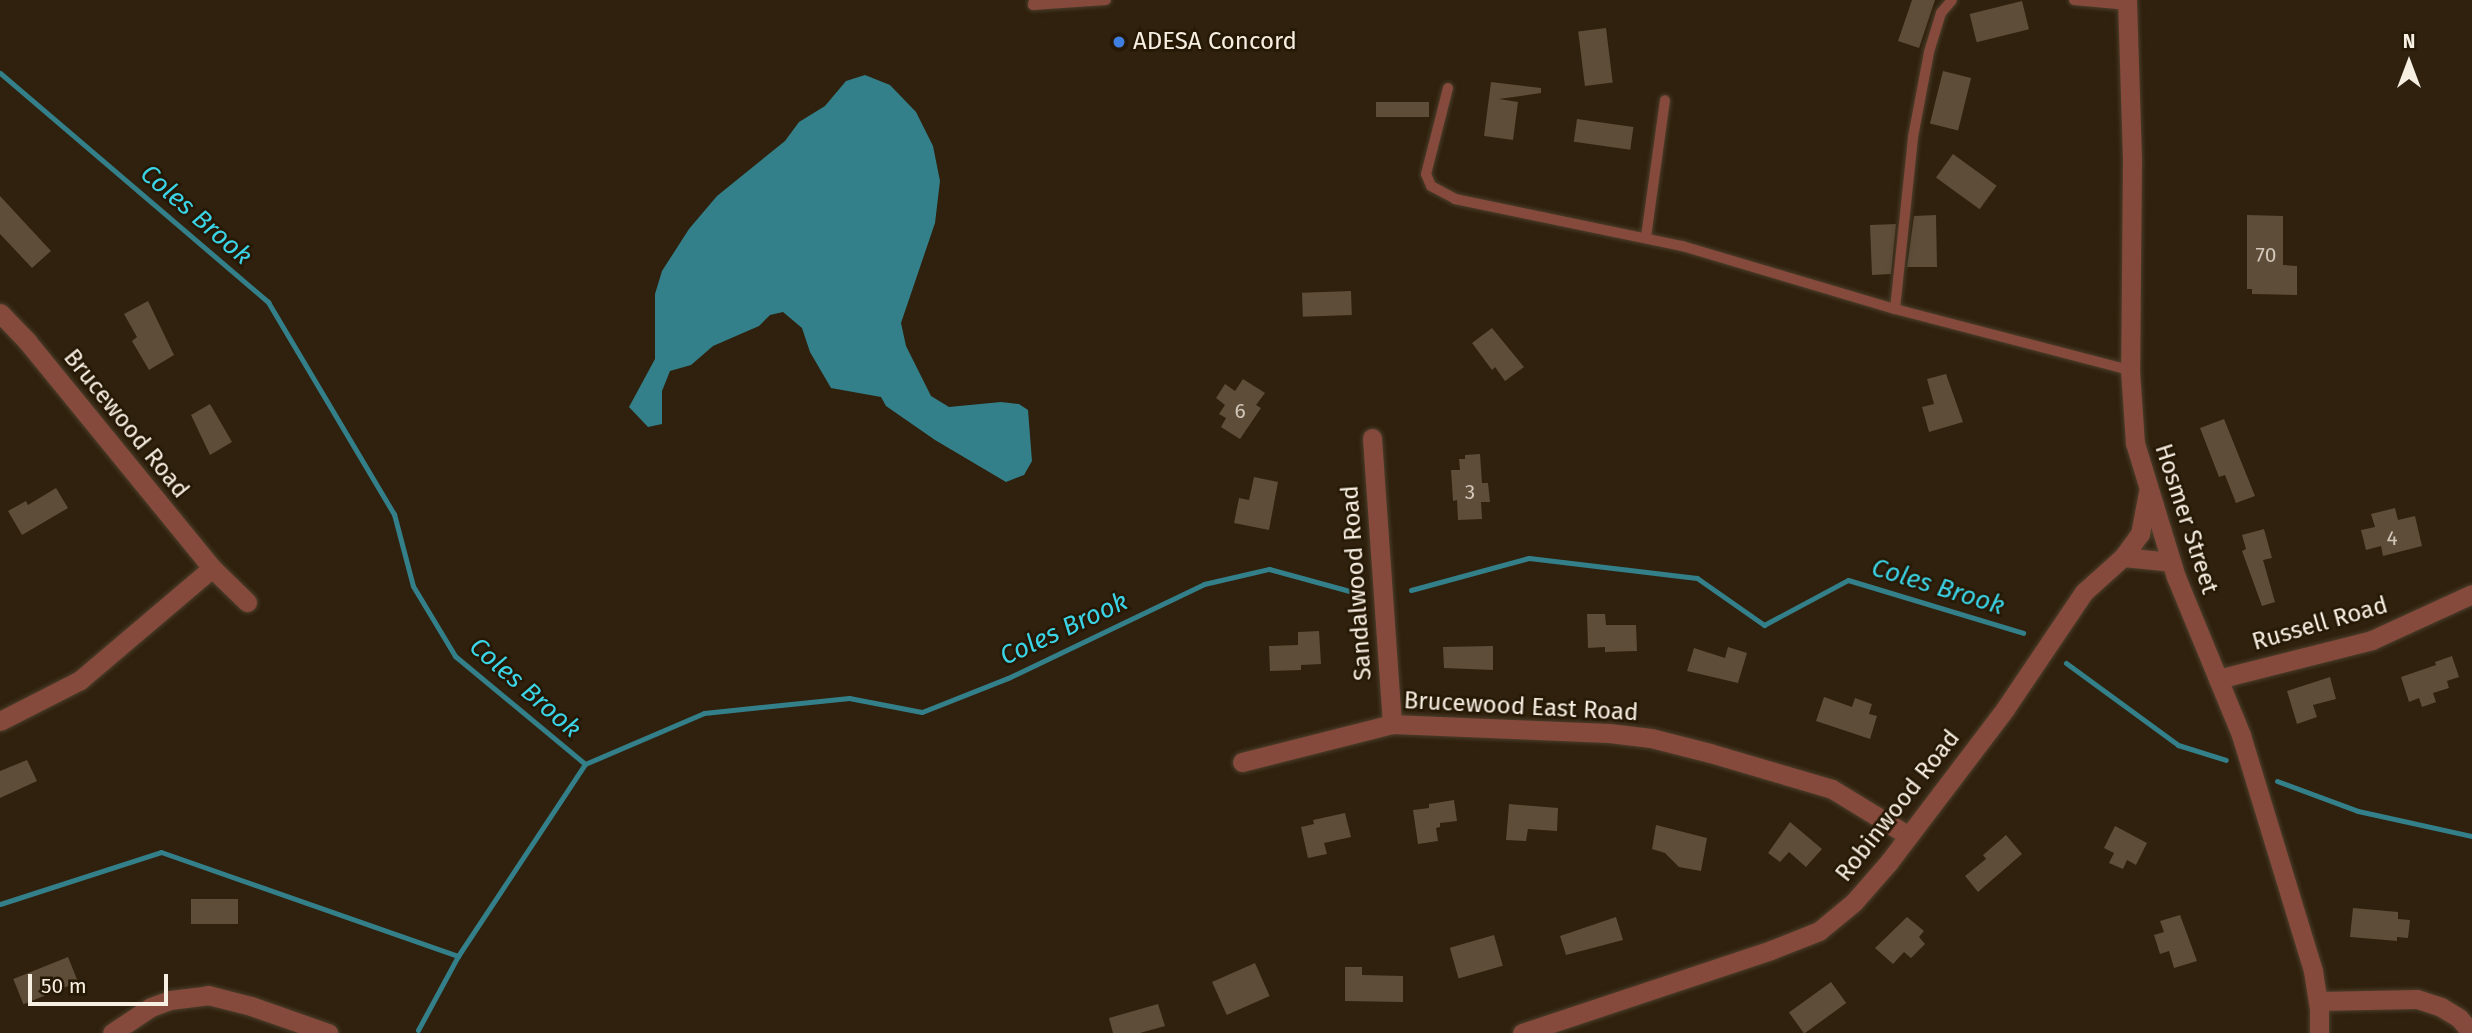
<!DOCTYPE html>
<html>
<head>
<meta charset="utf-8">
<style>
	body { margin:0 }
	#map { position:relative; width:2472px; height:1033px; overflow:hidden; background:#2f210d; font-family:"Fira Sans",sans-serif }
	div>[style] { position:absolute }
	.water>* { inset:0; background:#33808a }
	.stream>* { height:5px; margin:-2.5px; padding:0 2.5px; transform-origin:2.5px; border-radius:2.5px; background:#33808a }
	.building>* { inset:0; background:#5d4d39; transform-origin:0 0 }
	.roads { filter:drop-shadow(0 0 2px #4b3e2b) drop-shadow(0 0 2px #4b3e2b) }
	.service>* { height:10px; margin:-5px; padding:0 5px; transform-origin:5px; border-radius:5px; background:#854a3c }
	.minor>* { height:19px; margin:-9.5px; padding:0 9.5px; transform-origin:9.5px; border-radius:9.5px; background:#854a3c }
	.dots>* { width:19px; height:19px; translate:-50% -50%; box-sizing:border-box; border:4px solid #251804; border-radius:50% }
	span { translate:-50% -50%; white-space:nowrap; text-align:center; line-height:1.15; -webkit-text-stroke:5px #251804; paint-order:stroke }
	.number-label { font-size:21px; color:#d1c6b8 }
	.number-label span { -webkit-text-stroke-width:0 }
	.poi-label { font-size:24px; color:#f8efe3 }
	.left { translate:0 -50%; text-align:left }
	.street-label { font-size:24px; color:#f8efe3 }
	.water-label { font-size:26px; color:#3bd4e7; font-style:italic }
	.north { position:absolute; left:2374px; top:28px; width:70px; height:70px; -webkit-text-stroke:5px #251804; paint-order:stroke; rotate:0deg; font-size:19px; font-weight:700; line-height:28px; text-align:center; color:#f8efe3 }
	.north::after { content:''; display:block; margin:auto; width:24px; height:32px; background:#f8efe3; clip-path:polygon(50% 0,100% 100%,50% 72%,0 100%) }
	.scale { position:absolute; left:28px; top:974px; width:140px; height:32px; box-sizing:border-box; border:4px solid #f8efe3; border-top:0; padding-left:9px; font-size:21px; line-height:24px; white-space:nowrap; color:#f8efe3; -webkit-text-stroke:5px #251804; paint-order:stroke }
</style>
</head>
<body>
<div id="map">
	<div class="water">
		<div style="clip-path:polygon(865px 75px,890px 85px,916px 112px,933px 146px,940px 181px,935px 223px,901px 323px,906px 346px,931px 396px,949px 407px,1001px 402px,1019px 404px,1028px 410px,1032px 461px,1024px 475px,1006px 482px,935px 440px,886px 406px,881px 397px,831px 388px,810px 352px,802px 328px,783px 312px,770px 315px,759px 326px,713px 346px,691px 365px,670px 371px,662px 391px,662px 424px,648px 427px,629px 407px,655px 359px,655px 294px,662px 271px,689px 229px,717px 196px,785px 141px,799px 122px,825px 106px,846px 81px)"></div>
	</div>
	<div class="stream">
		<div style="left:0;top:73px;width:353px;rotate:40.5deg"></div>
		<div style="left:268px;top:302px;width:247px;rotate:59.3deg"></div>
		<div style="left:394px;top:514px;width:74px;rotate:75.2deg"></div>
		<div style="left:413px;top:586px;width:82px;rotate:59deg"></div>
		<div style="left:455px;top:656px;width:169px;rotate:39.7deg"></div>
		<div style="left:585px;top:764px;width:129px;rotate:-23.2deg"></div>
		<div style="left:704px;top:713px;width:146px;rotate:-5.9deg"></div>
		<div style="left:849px;top:698px;width:74px;rotate:10.9deg"></div>
		<div style="left:922px;top:712px;width:92px;rotate:-21.6deg"></div>
		<div style="left:1008px;top:678px;width:217px;rotate:-25.6deg"></div>
		<div style="left:1204px;top:584px;width:67px;rotate:-13deg"></div>
		<div style="left:1269px;top:569px;width:91px;rotate:15.3deg"></div>
		<div style="left:1411px;top:590px;width:122px;rotate:-15.2deg"></div>
		<div style="left:1529px;top:558px;width:169px;rotate:6.8deg"></div>
		<div style="left:1697px;top:578px;width:82px;rotate:35deg"></div>
		<div style="left:1764px;top:625px;width:95px;rotate:-28.2deg"></div>
		<div style="left:1848px;top:580px;width:183px;rotate:16.8deg"></div>
		<div style="left:2066px;top:663px;width:139px;rotate:36.2deg"></div>
		<div style="left:2178px;top:745px;width:50px;rotate:17.4deg"></div>
		<div style="left:2277px;top:781px;width:86px;rotate:20.3deg"></div>
		<div style="left:2358px;top:811px;width:117px;rotate:12.4deg"></div>
		<div style="left:0;top:904px;width:169px;rotate:-17.9deg"></div>
		<div style="left:161px;top:852px;width:315px;rotate:19.3deg"></div>
		<div style="left:418px;top:1030px;width:84px;rotate:-61.6deg"></div>
		<div style="left:458px;top:956px;width:230px;rotate:-56.5deg"></div>
	</div>
	<div class="building">
		<div style="clip-path:polygon(1912px 0,1935px 0,1919px 48px,1898px 41px)"></div>
		<div style="left:2022px;top:1px;width:29px;height:54px;rotate:76deg"></div>
		<div style="left:1606px;top:28px;width:55px;height:28px;rotate:83deg"></div>
		<div style="left:1943px;top:71px;width:29px;height:54px;rotate:14deg"></div>
		<div style="clip-path:polygon(1491px 82px,1541px 88px,1541px 93px,1499px 99px,1518px 102px,1513px 140px,1484px 136px)"></div>
		<div style="left:1376px;top:102px;width:53px;height:15px"></div>
		<div style="left:1577px;top:119px;width:57px;height:23px;rotate:8deg"></div>
		<div style="left:1953px;top:154px;width:54px;height:29px;rotate:36deg"></div>
		<div style="clip-path:polygon(0 196px,51px 251px,32px 268px,0 234px)"></div>
		<div style="clip-path:polygon(1936px 215px,1937px 267px,1907px 267px,1914px 216px)"></div>
		<div style="clip-path:polygon(2247px 215px,2283px 216px,2283px 265px,2297px 266px,2297px 295px,2252px 294px,2252px 289px,2247px 289px)"></div>
		<div style="clip-path:polygon(1896px 224px,1891px 274px,1872px 275px,1870px 225px)"></div>
		<div style="left:1351px;top:291px;width:24px;height:49px;rotate:88deg"></div>
		<div style="clip-path:polygon(148px 301px,174px 355px,149px 370px,132px 341px,137px 337px,124px 314px)"></div>
		<div style="clip-path:polygon(1492px 328px,1524px 367px,1505px 381px,1495px 367px,1492px 370px,1472px 343px)"></div>
		<div style="clip-path:polygon(1946px 374px,1963px 422px,1929px 432px,1922px 407px,1934px 404px,1927px 379px)"></div>
		<div style="clip-path:polygon(1243px 379px,1265px 393px,1256px 405px,1261px 408px,1240px 439px,1221px 427px,1226px 418px,1219px 414px,1225px 405px,1216px 398px,1225px 384px,1235px 391px)"></div>
		<div style="clip-path:polygon(210px 404px,232px 442px,210px 455px,191px 415px)"></div>
		<div style="clip-path:polygon(2224px 419px,2255px 496px,2236px 503px,2225px 475px,2219px 477px,2200px 428px)"></div>
		<div style="clip-path:polygon(1480px 454px,1482px 483px,1488px 483px,1490px 502px,1481px 502px,1482px 519px,1458px 520px,1457px 500px,1453px 501px,1451px 470px,1460px 470px,1459px 459px,1465px 459px,1465px 455px)"></div>
		<div style="clip-path:polygon(1254px 477px,1278px 482px,1269px 530px,1234px 523px,1239px 498px,1249px 500px)"></div>
		<div style="clip-path:polygon(56px 488px,68px 508px,22px 535px,8px 511px,26px 501px,28px 505px)"></div>
		<div style="clip-path:polygon(2395px 508px,2398px 520px,2415px 516px,2422px 546px,2383px 556px,2381px 546px,2366px 550px,2361px 530px,2375px 527px,2371px 514px)"></div>
		<div style="clip-path:polygon(2264px 529px,2272px 558px,2263px 560px,2275px 602px,2262px 606px,2242px 551px,2246px 549px,2242px 535px)"></div>
		<div style="clip-path:polygon(1587px 614px,1605px 614px,1606px 625px,1636px 625px,1637px 651px,1605px 652px,1605px 647px,1588px 648px)"></div>
		<div style="clip-path:polygon(1319px 631px,1321px 664px,1301px 665px,1301px 670px,1270px 671px,1269px 646px,1298px 645px,1298px 632px)"></div>
		<div style="clip-path:polygon(1493px 646px,1493px 670px,1444px 668px,1443px 647px)"></div>
		<div style="clip-path:polygon(1728px 647px,1747px 653px,1738px 683px,1687px 671px,1694px 648px,1725px 658px)"></div>
		<div style="clip-path:polygon(2452px 656px,2459px 677px,2447px 681px,2449px 688px,2433px 693px,2436px 702px,2422px 707px,2419px 698px,2409px 702px,2401px 677px,2436px 665px,2435px 662px)"></div>
		<div style="clip-path:polygon(2330px 677px,2336px 699px,2313px 705px,2317px 717px,2297px 724px,2287px 691px)"></div>
		<div style="clip-path:polygon(1824px 697px,1852px 707px,1855px 698px,1872px 704px,1869px 714px,1877px 716px,1870px 739px,1816px 721px)"></div>
		<div style="clip-path:polygon(27px 760px,37px 781px,0 798px,0 771px)"></div>
		<div style="clip-path:polygon(1454px 800px,1457px 821px,1440px 823px,1440px 827px,1436px 828px,1438px 841px,1418px 844px,1413px 810px,1429px 808px,1429px 804px)"></div>
		<div style="clip-path:polygon(1509px 804px,1558px 808px,1557px 831px,1528px 829px,1526px 841px,1506px 840px)"></div>
		<div style="clip-path:polygon(1345px 813px,1351px 837px,1324px 843px,1327px 854px,1308px 858px,1301px 827px,1314px 824px,1313px 820px)"></div>
		<div style="clip-path:polygon(1790px 822px,1822px 849px,1806px 867px,1789px 852px,1780px 862px,1768px 853px)"></div>
		<div style="clip-path:polygon(1656px 825px,1707px 838px,1701px 871px,1679px 867px,1665px 853px,1652px 849px)"></div>
		<div style="clip-path:polygon(2115px 826px,2147px 843px,2136px 865px,2127px 860px,2123px 869px,2109px 863px,2114px 853px,2104px 848px)"></div>
		<div style="clip-path:polygon(2006px 835px,2022px 854px,1978px 892px,1965px 876px,1986px 859px,1983px 855px)"></div>
		<div style="left:191px;top:899px;width:47px;height:25px"></div>
		<div style="clip-path:polygon(2353px 908px,2398px 912px,2398px 919px,2410px 920px,2408px 938px,2397px 937px,2397px 941px,2350px 937px)"></div>
		<div style="clip-path:polygon(2180px 915px,2197px 961px,2174px 968px,2169px 951px,2160px 954px,2154px 935px,2164px 932px,2160px 921px)"></div>
		<div style="clip-path:polygon(1616px 917px,1623px 940px,1566px 955px,1560px 936px)"></div>
		<div style="clip-path:polygon(1907px 917px,1924px 931px,1919px 937px,1925px 944px,1911px 958px,1904px 952px,1893px 964px,1875px 948px)"></div>
		<div style="left:1494px;top:935px;width:32px;height:46px;rotate:74deg"></div>
		<div style="left:68px;top:957px;width:27px;height:59px;rotate:68deg"></div>
		<div style="left:1255px;top:963px;width:36px;height:47px;rotate:66deg"></div>
		<div style="clip-path:polygon(1345px 967px,1362px 967px,1362px 975px,1403px 976px,1403px 1002px,1345px 1001px)"></div>
		<div style="left:1831px;top:982px;width:26px;height:52px;rotate:54deg"></div>
		<div style="clip-path:polygon(1158px 1004px,1165px 1026px,1140px 1033px,1113px 1033px,1109px 1018px)"></div>
	</div>
	<div class="roads">
		<div class="service">
			<div style="left:1034px;top:0;width:5px;rotate:101deg"></div>
			<div style="left:1033px;top:5px;width:73px;rotate:-3.9deg"></div>
			<div style="left:2074px;top:0;width:54px;rotate:5.3deg"></div>
			<div style="left:1448px;top:88px;width:89px;rotate:104.3deg"></div>
			<div style="left:1426px;top:174px;width:13px;rotate:67deg"></div>
			<div style="left:1431px;top:186px;width:27px;rotate:28deg"></div>
			<div style="left:1455px;top:199px;width:232px;rotate:11.7deg"></div>
			<div style="left:1682px;top:246px;width:222px;rotate:16.5deg"></div>
			<div style="left:1895px;top:309px;width:173px;rotate:-84deg"></div>
			<div style="left:1913px;top:137px;width:86px;rotate:-79.3deg"></div>
			<div style="left:1929px;top:52px;width:41px;rotate:-72.9deg"></div>
			<div style="left:1941px;top:13px;width:17px;rotate:-50deg"></div>
			<div style="left:1646px;top:237px;width:138px;rotate:-82.1deg"></div>
			<div style="left:1895px;top:309px;width:243px;rotate:14.6deg"></div>
		</div>
		<div class="minor">
			<div style="left:2127px;top:0;width:159px;rotate:88.2deg"></div>
			<div style="left:2132px;top:159px;width:211px;rotate:90.5deg"></div>
			<div style="left:2130px;top:370px;width:73px;rotate:86.1deg"></div>
			<div style="left:2135px;top:443px;width:140px;rotate:73deg"></div>
			<div style="left:2176px;top:577px;width:171px;rotate:67.6deg"></div>
			<div style="left:2241px;top:735px;width:247px;rotate:73deg"></div>
			<div style="left:2313px;top:971px;width:39px;rotate:81deg"></div>
			<div style="left:2319px;top:1010px;width:23px;rotate:90deg"></div>
			<div style="left:0;top:313px;width:39px;rotate:46deg"></div>
			<div style="left:27px;top:341px;width:293px;rotate:50.8deg"></div>
			<div style="left:212px;top:568px;width:49px;rotate:44.2deg"></div>
			<div style="left:1372px;top:438px;width:287px;rotate:86deg"></div>
			<div style="left:2123px;top:557px;width:48px;rotate:5.9deg"></div>
			<div style="left:2218px;top:679px;width:159px;rotate:-14.2deg"></div>
			<div style="left:2372px;top:640px;width:110px;rotate:-24.7deg"></div>
			<div style="left:0;top:721px;width:90px;rotate:-27.1deg"></div>
			<div style="left:80px;top:680px;width:173px;rotate:-40.3deg"></div>
			<div style="left:1242px;top:762px;width:155px;rotate:-14.2deg"></div>
			<div style="left:1392px;top:724px;width:217px;rotate:2.4deg"></div>
			<div style="left:1609px;top:733px;width:42px;rotate:6.8deg"></div>
			<div style="left:1651px;top:738px;width:61px;rotate:14.3deg"></div>
			<div style="left:1710px;top:753px;width:127px;rotate:16.4deg"></div>
			<div style="left:1832px;top:789px;width:90px;rotate:31.4deg"></div>
			<div style="left:2318px;top:1001px;width:99px;rotate:-1.2deg"></div>
			<div style="left:2417px;top:999px;width:25px;rotate:18deg"></div>
			<div style="left:2441px;top:1007px;width:21px;rotate:31deg"></div>
			<div style="left:2459px;top:1018px;width:20px;rotate:49deg"></div>
			<div style="left:112px;top:1033px;width:47px;rotate:-33.7deg"></div>
			<div style="left:151px;top:1007px;width:20px;rotate:-20deg"></div>
			<div style="left:170px;top:1000px;width:38px;rotate:-7deg"></div>
			<div style="left:208px;top:995px;width:44px;rotate:14.3deg"></div>
			<div style="left:251px;top:1006px;width:82px;rotate:19.3deg"></div>
			<div style="left:1522px;top:1033px;width:262px;rotate:-18.4deg"></div>
			<div style="left:1771px;top:950px;width:52px;rotate:-21.6deg"></div>
			<div style="left:1819px;top:931px;width:45px;rotate:-39.6deg"></div>
			<div style="left:1854px;top:902px;width:53px;rotate:-48.8deg"></div>
			<div style="left:1889px;top:862px;width:192px;rotate:-52.8deg"></div>
			<div style="left:2005px;top:709px;width:141px;rotate:-56deg"></div>
			<div style="left:2084px;top:592px;width:52px;rotate:-41.9deg"></div>
			<div style="left:2123px;top:557px;width:29px;rotate:-54deg"></div>
			<div style="left:2140px;top:534px;width:43px;rotate:-79.2deg"></div>
		</div>
	</div>
	<div class="dots">
		<div style="left:1119px;top:42px;background:#3f7fe0"></div>
	</div>
	<div class="number-label">
		<span style="left:2266px;top:255px">70</span>
		<span style="left:1240px;top:411px">6</span>
		<span style="left:1470px;top:492px">3</span>
		<span style="left:2392px;top:538px">4</span>
	</div>
	<div class="poi-label">
		<span class="left" style="left:1133px;top:42px">ADESA Concord</span>
	</div>
	<div class="street-label">
		<span style="left:126px;top:424px;rotate:51deg">Brucewood Road</span>
		<span style="left:2186px;top:519px;rotate:72deg">Hosmer Street</span>
		<span style="left:1357px;top:583px;rotate:-94deg">Sandalwood Road</span>
		<span style="left:2320px;top:624px;rotate:-16deg">Russell Road</span>
		<span style="left:1521px;top:707px;rotate:3deg">Brucewood East Road</span>
		<span style="left:1898px;top:806px;rotate:-52deg">Robinwood Road</span>
	</div>
	<div class="water-label">
		<span style="left:196px;top:215px;rotate:41deg">Coles Brook</span>
		<span style="left:1938px;top:587px;rotate:17deg">Coles Brook</span>
		<span style="left:1064px;top:629px;rotate:-25deg">Coles Brook</span>
		<span style="left:525px;top:688px;rotate:41deg">Coles Brook</span>
	</div>
	<div class="north">N</div>
	<div class="scale">50 m</div>
</div>
</body>
</html>
